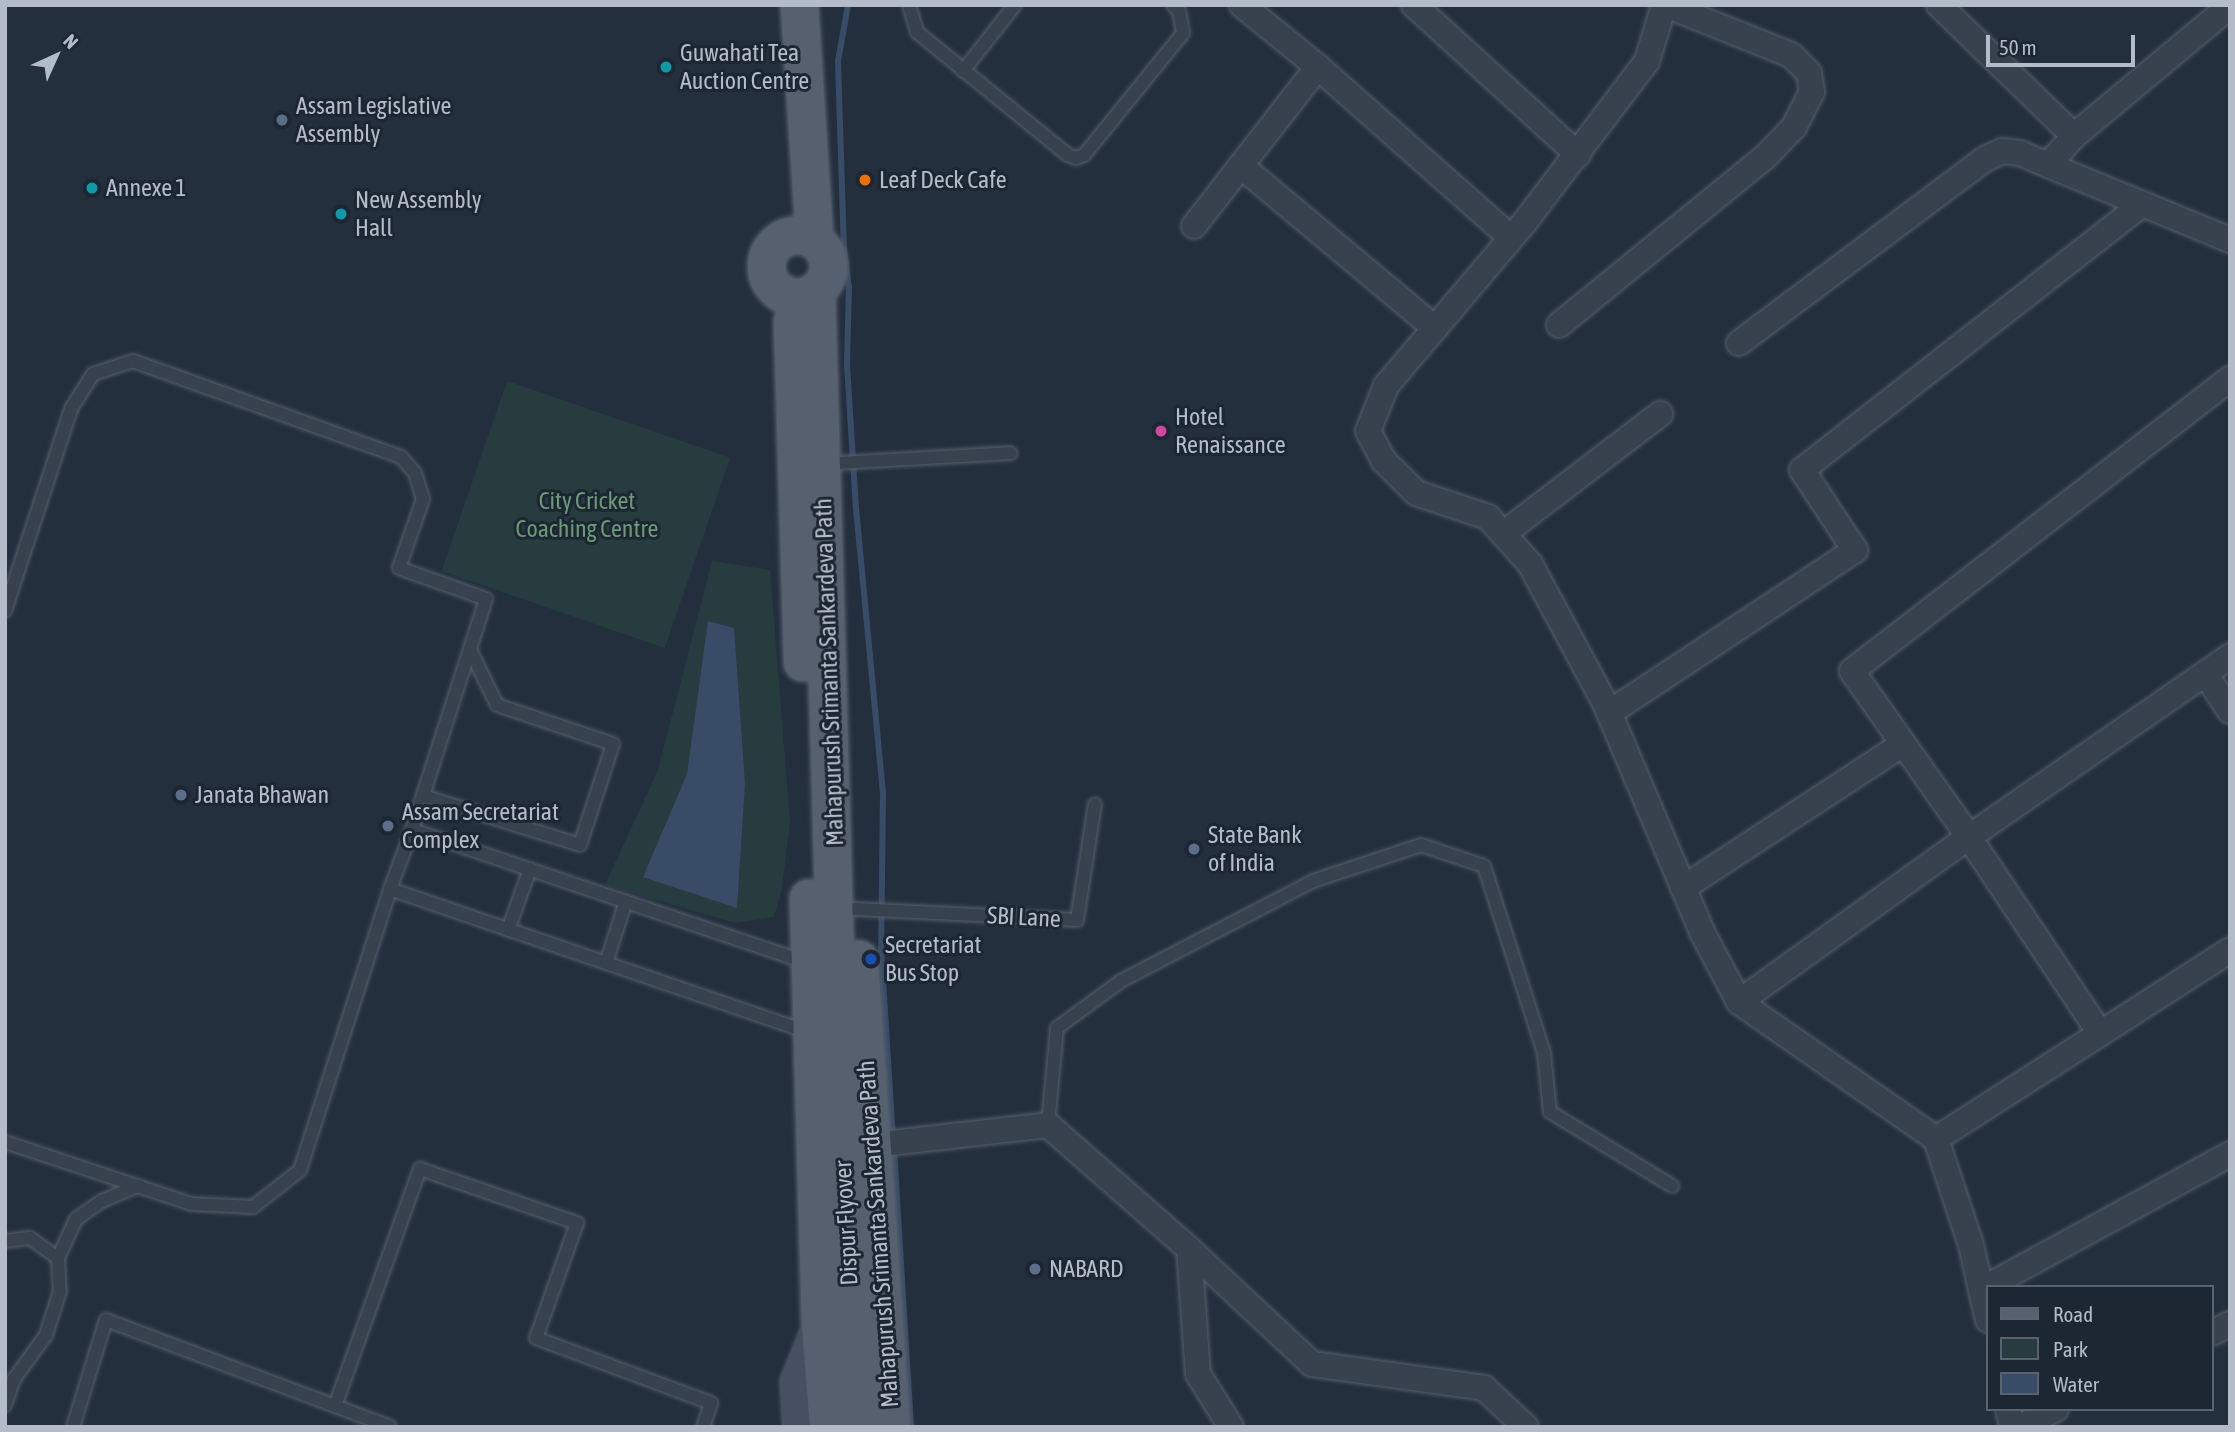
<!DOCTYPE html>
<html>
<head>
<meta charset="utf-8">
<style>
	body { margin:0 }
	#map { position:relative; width:2235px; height:1432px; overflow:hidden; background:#242f3e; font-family:"Asap Condensed",sans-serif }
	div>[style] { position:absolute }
	.green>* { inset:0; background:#263c3f; transform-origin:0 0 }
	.water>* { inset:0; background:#394c67 }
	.stream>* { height:6px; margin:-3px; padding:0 3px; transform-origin:3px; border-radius:3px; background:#394c67 }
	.roads { filter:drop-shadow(0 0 2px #565f6c) drop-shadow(0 0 2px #565f6c) }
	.lane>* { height:12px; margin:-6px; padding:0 6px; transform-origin:6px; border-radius:6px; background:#38414e }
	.street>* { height:24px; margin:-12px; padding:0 12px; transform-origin:12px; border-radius:12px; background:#38414e }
	.secondary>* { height:33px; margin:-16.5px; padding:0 16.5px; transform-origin:16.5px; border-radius:16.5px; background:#465061 }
	.primary>* { height:37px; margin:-18.5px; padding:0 18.5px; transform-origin:18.5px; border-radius:18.5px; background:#56606e }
	.primary>.ring { margin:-18.5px; padding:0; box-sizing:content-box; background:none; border:37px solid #56606e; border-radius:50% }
	.dots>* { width:19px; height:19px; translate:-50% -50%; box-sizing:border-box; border:4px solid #1d2633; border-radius:50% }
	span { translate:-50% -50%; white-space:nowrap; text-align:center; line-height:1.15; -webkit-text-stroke:6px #1d2633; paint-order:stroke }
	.poi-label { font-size:24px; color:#b4bcc9 }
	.left { translate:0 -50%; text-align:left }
	.park-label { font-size:24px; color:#6b9a76 }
	.street-label { font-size:24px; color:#b4bcc9 }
	.frame { position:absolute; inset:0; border:7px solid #b4bcc9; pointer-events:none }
	.legend { position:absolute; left:1986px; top:1285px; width:228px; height:126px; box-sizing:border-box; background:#1d2633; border:2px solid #59626f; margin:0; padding:9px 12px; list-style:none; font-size:21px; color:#b4bcc9 }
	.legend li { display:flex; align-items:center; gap:14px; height:35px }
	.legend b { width:35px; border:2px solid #59626f }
	.north { position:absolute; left:21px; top:21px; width:70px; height:70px; -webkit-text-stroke:5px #1d2633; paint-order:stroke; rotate:45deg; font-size:19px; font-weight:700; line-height:28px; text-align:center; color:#b4bcc9 }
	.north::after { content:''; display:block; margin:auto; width:24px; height:32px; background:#b4bcc9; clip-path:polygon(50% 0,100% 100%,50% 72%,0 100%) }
	.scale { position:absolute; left:1986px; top:35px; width:149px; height:32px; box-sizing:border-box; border:4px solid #b4bcc9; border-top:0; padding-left:9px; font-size:21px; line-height:24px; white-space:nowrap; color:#b4bcc9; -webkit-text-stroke:5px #1d2633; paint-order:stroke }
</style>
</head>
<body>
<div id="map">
	<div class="green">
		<div style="left:507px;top:381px;width:236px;height:201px;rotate:19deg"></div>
		<div style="clip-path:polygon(712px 561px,770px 570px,790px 822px,782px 888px,774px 917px,735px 923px,605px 885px,658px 770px)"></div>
	</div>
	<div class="water">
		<div style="clip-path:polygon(708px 621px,734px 628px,745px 784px,737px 908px,643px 877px,687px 774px)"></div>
	</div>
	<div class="stream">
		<div style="left:848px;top:5px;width:57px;rotate:100.1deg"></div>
		<div style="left:838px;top:61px;width:187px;rotate:88.2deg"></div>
		<div style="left:844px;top:248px;width:38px;rotate:83deg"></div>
		<div style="left:849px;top:286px;width:79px;rotate:91.5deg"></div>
		<div style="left:847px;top:365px;width:143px;rotate:86.4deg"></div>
		<div style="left:856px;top:508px;width:288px;rotate:84.6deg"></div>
		<div style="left:883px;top:795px;width:153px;rotate:90.7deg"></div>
		<div style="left:881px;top:948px;width:190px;rotate:86.4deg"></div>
		<div style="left:894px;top:1149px;width:279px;rotate:86.5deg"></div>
	</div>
	<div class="roads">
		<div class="lane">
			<div style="left:909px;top:5px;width:28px;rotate:73deg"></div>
			<div style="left:917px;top:32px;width:195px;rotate:39.2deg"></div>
			<div style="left:1068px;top:155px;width:9px;rotate:21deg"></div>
			<div style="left:1076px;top:158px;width:9px;rotate:-21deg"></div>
			<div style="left:1084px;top:155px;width:157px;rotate:-50.9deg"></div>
			<div style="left:1183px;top:33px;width:22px;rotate:-100deg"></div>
			<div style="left:1179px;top:11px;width:8px;rotate:-135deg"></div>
			<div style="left:963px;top:71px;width:84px;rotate:-51.8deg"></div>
			<div style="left:823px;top:464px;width:188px;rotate:-3.3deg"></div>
			<div style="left:5px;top:611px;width:213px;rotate:-71.9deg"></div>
			<div style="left:71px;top:409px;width:41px;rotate:-57.8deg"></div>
			<div style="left:93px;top:374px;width:42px;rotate:-18deg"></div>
			<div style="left:133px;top:361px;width:285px;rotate:19.7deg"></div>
			<div style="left:401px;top:457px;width:21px;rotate:49deg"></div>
			<div style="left:415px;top:473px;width:27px;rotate:73deg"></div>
			<div style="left:423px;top:499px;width:73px;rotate:109.2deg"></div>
			<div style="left:399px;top:568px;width:92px;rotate:19.6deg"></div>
			<div style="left:486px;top:599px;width:243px;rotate:107.8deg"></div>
			<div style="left:423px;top:796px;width:164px;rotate:17.3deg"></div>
			<div style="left:580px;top:845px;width:106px;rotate:-71.9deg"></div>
			<div style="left:613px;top:744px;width:122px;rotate:-161.4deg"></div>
			<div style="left:497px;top:705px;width:61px;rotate:-116.1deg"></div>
			<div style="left:855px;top:909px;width:222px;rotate:2.8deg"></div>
			<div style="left:1077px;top:920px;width:117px;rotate:-81.2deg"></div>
			<div style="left:508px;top:930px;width:65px;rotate:-70.2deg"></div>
			<div style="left:805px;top:962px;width:415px;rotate:-161.4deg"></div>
			<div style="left:412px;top:830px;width:63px;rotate:110.4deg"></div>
			<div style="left:390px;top:889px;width:442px;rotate:18.9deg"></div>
			<div style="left:606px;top:963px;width:65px;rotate:-72.1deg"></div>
			<div style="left:1048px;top:1125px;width:97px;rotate:-84.7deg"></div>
			<div style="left:1057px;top:1028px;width:79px;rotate:-36.3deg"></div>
			<div style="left:1121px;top:981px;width:216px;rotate:-27.5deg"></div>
			<div style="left:1313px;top:881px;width:114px;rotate:-18.4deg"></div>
			<div style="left:1421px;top:845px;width:66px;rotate:18.4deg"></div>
			<div style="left:1484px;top:866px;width:196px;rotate:72.2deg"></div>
			<div style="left:1544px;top:1053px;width:59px;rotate:84.2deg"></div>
			<div style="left:1550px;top:1112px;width:143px;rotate:31.2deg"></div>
			<div style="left:5px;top:1142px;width:196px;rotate:18.4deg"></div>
			<div style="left:191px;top:1204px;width:62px;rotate:2.8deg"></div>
			<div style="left:253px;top:1207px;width:60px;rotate:-38.2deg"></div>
			<div style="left:300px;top:1170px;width:295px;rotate:-72.2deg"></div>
			<div style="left:5px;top:1241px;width:25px;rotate:-7deg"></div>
			<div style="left:30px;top:1238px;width:34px;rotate:36deg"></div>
			<div style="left:58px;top:1258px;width:33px;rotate:87deg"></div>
			<div style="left:60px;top:1291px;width:46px;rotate:107.7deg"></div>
			<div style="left:46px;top:1335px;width:54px;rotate:126deg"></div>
			<div style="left:14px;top:1379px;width:28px;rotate:109deg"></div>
			<div style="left:58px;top:1258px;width:43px;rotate:-65.2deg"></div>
			<div style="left:76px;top:1219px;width:32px;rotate:-35deg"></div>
			<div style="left:102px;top:1201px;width:39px;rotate:-23deg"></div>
			<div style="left:335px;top:1406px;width:252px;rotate:-70.3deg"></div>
			<div style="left:420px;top:1169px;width:166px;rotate:19deg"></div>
			<div style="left:577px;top:1223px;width:122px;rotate:109.6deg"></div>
			<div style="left:536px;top:1338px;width:187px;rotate:20.4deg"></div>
			<div style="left:711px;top:1403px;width:25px;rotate:108deg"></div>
			<div style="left:73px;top:1427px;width:112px;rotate:-72.9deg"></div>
			<div style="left:106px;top:1320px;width:303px;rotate:20.6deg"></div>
		</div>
		<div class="street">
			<div style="left:1242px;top:5px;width:98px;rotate:39.2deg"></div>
			<div style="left:1414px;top:5px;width:222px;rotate:42.4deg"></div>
			<div style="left:1664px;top:5px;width:59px;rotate:106.9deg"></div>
			<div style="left:1647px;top:61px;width:203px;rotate:127.2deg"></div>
			<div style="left:1524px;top:223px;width:214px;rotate:130.3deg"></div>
			<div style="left:1386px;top:386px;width:48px;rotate:111.8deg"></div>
			<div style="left:1368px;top:431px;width:34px;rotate:62deg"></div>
			<div style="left:1384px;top:461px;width:45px;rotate:45deg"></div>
			<div style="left:1416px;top:493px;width:76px;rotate:18.4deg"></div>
			<div style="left:1488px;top:517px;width:63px;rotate:48.2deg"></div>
			<div style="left:1530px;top:564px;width:158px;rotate:61.7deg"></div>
			<div style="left:1605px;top:703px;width:249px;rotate:67deg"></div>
			<div style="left:1702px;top:932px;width:79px;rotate:62.1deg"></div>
			<div style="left:1739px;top:1002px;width:240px;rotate:34.8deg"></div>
			<div style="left:1939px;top:5px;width:188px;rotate:44.1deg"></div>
			<div style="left:2074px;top:136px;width:39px;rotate:132deg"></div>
			<div style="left:2048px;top:165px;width:197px;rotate:22.4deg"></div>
			<div style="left:2074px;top:136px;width:203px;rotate:-39.8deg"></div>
			<div style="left:1241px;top:166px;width:253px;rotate:39.9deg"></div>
			<div style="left:1194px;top:226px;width:202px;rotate:-52.1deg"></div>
			<div style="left:1318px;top:67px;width:258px;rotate:41.5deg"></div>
			<div style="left:1559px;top:325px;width:267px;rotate:-39.2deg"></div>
			<div style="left:1766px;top:156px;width:40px;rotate:-46deg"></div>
			<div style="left:1794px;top:127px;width:39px;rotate:-63deg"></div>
			<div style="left:1812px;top:92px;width:19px;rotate:-99deg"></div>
			<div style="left:1809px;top:73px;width:25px;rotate:-135deg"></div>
			<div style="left:1791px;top:55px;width:135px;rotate:-158.2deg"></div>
			<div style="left:1739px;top:343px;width:307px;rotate:-36.8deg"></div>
			<div style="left:1985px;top:159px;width:19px;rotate:-25deg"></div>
			<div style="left:2002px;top:151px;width:18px;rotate:6deg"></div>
			<div style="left:2020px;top:153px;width:30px;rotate:23deg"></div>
			<div style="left:1503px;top:534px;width:198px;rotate:-37.4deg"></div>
			<div style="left:2206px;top:675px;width:43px;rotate:56.3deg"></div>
			<div style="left:1609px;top:713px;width:295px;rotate:-33.5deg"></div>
			<div style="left:1855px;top:550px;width:96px;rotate:-123.5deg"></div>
			<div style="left:1802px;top:470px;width:432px;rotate:-38deg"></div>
			<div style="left:1683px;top:888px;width:263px;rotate:-33.2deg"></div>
			<div style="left:1739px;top:1002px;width:283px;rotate:-35.7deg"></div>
			<div style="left:1969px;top:837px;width:203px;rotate:-125.2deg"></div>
			<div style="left:1852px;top:671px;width:478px;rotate:-37.7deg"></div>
			<div style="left:2100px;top:1033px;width:236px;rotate:-123.8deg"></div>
			<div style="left:1969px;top:837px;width:318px;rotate:-34.7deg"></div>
			<div style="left:873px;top:1145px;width:176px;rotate:-6.5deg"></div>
			<div style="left:1048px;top:1125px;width:188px;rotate:41.3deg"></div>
			<div style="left:1189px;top:1249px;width:125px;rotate:85.9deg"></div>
			<div style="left:1198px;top:1374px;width:62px;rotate:58.1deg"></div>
			<div style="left:1189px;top:1249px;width:168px;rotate:43.1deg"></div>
			<div style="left:1312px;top:1364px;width:174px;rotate:7.9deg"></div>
			<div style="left:1484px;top:1388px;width:57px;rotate:42.9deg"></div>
			<div style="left:1981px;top:1290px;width:284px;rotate:-28.6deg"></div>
			<div style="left:1988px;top:1320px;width:77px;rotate:-102.8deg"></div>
			<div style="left:1971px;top:1245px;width:112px;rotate:-108.3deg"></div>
			<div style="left:1936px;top:1139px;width:350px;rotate:-32.7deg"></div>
			<div style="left:2212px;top:1333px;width:20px;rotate:-27deg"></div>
			<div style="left:2008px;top:1409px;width:18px;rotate:77deg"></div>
			<div style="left:2020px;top:1427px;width:40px;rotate:-26.6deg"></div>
		</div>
		<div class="secondary">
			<div style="left:800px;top:1427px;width:45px;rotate:-93.8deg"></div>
			<div style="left:797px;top:1382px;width:61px;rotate:-67.7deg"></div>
		</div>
		<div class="primary">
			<div style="left:799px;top:5px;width:235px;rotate:86.3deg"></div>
			<div class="ring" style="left:766px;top:235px;width:25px;height:25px"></div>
			<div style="left:816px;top:290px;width:743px;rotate:88.38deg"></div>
			<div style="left:837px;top:1033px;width:194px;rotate:87.3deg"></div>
			<div style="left:846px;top:1227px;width:200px;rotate:86.3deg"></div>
			<div style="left:792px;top:321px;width:341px;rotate:88.3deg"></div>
			<div style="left:808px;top:898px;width:428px;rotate:88.4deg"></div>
			<div style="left:820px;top:1326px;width:101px;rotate:85.5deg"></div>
			<div style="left:859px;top:959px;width:469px;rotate:86.1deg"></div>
		</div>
	</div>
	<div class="dots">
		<div style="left:666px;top:67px;background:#0f9aa8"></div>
		<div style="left:282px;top:120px;background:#5c6f8a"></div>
		<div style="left:865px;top:180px;background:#e8710a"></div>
		<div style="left:92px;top:188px;background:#0f9aa8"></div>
		<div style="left:341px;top:214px;background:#0f9aa8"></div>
		<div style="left:1161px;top:431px;background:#d1479c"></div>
		<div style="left:181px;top:795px;background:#5c6f8a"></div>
		<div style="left:388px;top:826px;background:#5c6f8a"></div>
		<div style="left:1194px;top:849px;background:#5c6f8a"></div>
		<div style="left:871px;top:959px;background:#1a4fb4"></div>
		<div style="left:1035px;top:1269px;background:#5c6f8a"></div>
	</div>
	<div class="poi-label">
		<span class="left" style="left:680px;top:67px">Guwahati Tea<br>Auction Centre</span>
		<span class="left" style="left:296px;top:120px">Assam Legislative<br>Assembly</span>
		<span class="left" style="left:879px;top:180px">Leaf Deck Cafe</span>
		<span class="left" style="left:106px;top:188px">Annexe 1</span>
		<span class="left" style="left:355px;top:214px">New Assembly<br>Hall</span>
		<span class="left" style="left:1175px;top:431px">Hotel<br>Renaissance</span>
		<span class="left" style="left:195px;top:795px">Janata Bhawan</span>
		<span class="left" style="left:402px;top:826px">Assam Secretariat<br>Complex</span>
		<span class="left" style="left:1208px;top:849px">State Bank<br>of India</span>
		<span class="left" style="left:885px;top:959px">Secretariat<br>Bus Stop</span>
		<span class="left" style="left:1049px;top:1269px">NABARD</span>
	</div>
	<div class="park-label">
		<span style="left:587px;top:515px">City Cricket<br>Coaching Centre</span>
	</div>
	<div class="street-label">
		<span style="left:829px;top:672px;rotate:-92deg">Mahapurush Srimanta Sankardeva Path</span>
		<span style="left:1024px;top:917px;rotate:3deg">SBI Lane</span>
		<span style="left:846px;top:1223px;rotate:-93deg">Dispur Flyover</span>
		<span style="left:878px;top:1234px;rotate:-94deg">Mahapurush Srimanta Sankardeva Path</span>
	</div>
	<div class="frame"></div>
	<ul class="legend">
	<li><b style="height:9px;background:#56606e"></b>Road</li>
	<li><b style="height:19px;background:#263c3f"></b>Park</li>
	<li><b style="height:19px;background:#394c67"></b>Water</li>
	</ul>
	<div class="north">N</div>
	<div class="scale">50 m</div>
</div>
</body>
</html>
